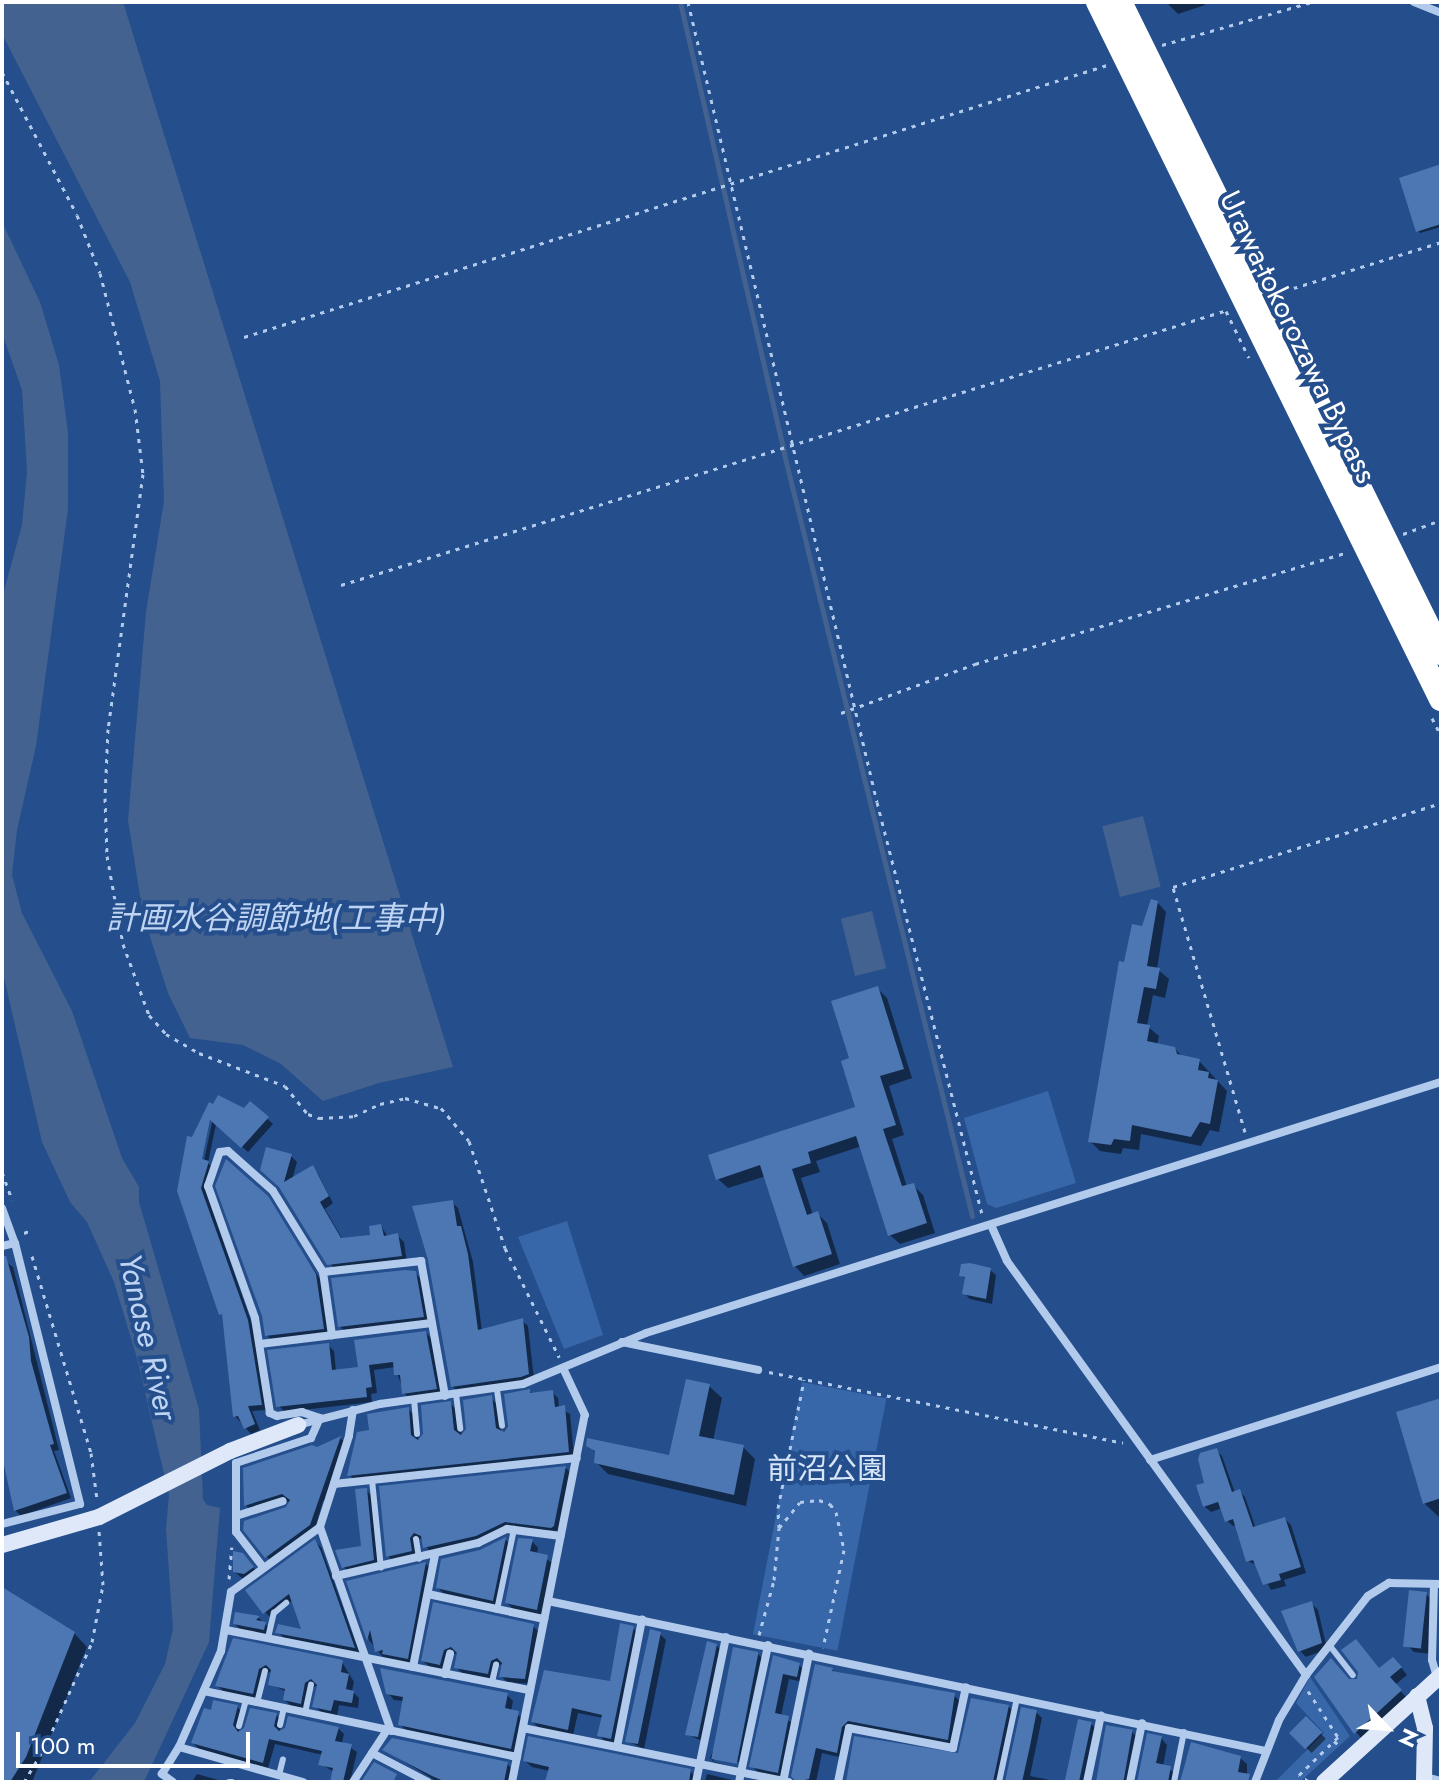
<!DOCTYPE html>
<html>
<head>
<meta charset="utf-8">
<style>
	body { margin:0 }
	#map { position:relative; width:1443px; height:1784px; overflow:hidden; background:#244e8c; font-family:Jost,"Noto Sans JP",sans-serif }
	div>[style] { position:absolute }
	.green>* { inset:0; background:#3867a9; transform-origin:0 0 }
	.water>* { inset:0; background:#44628f; transform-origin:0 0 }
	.shadow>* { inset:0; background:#0007; transform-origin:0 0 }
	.stream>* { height:5px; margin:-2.5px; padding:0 2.5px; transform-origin:2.5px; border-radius:2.5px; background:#44628f }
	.building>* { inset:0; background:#4c77b3; transform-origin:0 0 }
	.path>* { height:3px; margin-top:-1.5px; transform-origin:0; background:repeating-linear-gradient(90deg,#b2caeb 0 4px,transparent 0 10px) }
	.lane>* { height:6px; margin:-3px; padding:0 3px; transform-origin:3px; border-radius:3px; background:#b2caeb }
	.street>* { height:8px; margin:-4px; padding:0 4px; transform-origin:4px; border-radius:4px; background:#b2caeb }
	.secondary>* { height:16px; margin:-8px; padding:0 8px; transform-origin:8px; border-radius:8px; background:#dee8f9 }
	.highway>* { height:24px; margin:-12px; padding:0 12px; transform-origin:12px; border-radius:12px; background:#fff }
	span { translate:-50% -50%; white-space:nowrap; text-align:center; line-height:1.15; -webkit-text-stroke:8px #244e8c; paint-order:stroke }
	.street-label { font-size:30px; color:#fff }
	.park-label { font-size:30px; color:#d7e5f8 }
	.water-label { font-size:32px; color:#bed4f2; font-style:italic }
	.frame { position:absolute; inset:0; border:4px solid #fff; pointer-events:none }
	.north { position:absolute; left:1347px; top:1688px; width:80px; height:80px; -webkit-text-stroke:6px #244e8c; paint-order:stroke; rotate:115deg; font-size:22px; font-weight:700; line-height:32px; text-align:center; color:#fff }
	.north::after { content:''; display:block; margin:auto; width:28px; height:36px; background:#fff; clip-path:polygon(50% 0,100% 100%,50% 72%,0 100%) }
	.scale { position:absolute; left:16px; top:1732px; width:234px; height:36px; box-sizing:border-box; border:4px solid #fff; border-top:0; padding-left:10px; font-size:24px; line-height:28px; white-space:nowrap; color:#fff; -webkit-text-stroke:6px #244e8c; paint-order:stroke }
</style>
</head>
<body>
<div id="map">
	<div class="green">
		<div style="clip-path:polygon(1048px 1091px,1076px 1183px,996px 1208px,987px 1204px,964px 1118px)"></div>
		<div style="clip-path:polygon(567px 1221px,603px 1335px,564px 1349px,518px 1237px)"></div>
		<div style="left:802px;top:1382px;width:86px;height:257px;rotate:11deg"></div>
		<div style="clip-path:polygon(1310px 1677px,1350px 1736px,1300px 1782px,1275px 1782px,1324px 1733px,1296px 1703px)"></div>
	</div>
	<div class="water">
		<div style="clip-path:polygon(2px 2px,123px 2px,453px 1067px,379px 1083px,323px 1101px,281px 1064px,243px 1045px,190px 1038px,168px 993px,143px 915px,128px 820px,146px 612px,164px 501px,160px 381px,130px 282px,2px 34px)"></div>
		<div style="clip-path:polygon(2px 222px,40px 302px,59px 365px,68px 433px,68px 509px,36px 746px,17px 830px,12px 875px,22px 913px,72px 1011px,122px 1158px,139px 1187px,139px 1202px,199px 1409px,203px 1499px,207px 1505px,220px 1508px,209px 1642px,144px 1782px,89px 1782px,135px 1723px,165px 1664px,173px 1629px,166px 1529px,169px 1495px,137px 1358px,114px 1282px,87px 1222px,70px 1202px,42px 1142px,2px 969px,2px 598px,22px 525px,27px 471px,22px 390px,2px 333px)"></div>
		<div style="left:1143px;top:816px;width:73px;height:42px;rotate:76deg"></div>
		<div style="left:872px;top:911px;width:59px;height:32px;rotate:76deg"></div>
	</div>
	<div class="shadow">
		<div style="clip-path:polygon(1166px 2px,1204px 2px,1205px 5px,1178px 14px)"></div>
		<div style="clip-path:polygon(1441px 166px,1441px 227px,1420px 233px,1418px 231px)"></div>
		<div style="clip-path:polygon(1157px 902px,1166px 912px,1157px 969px,1169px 979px,1165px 998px,1153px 995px,1147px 1026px,1159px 1036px,1157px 1045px,1174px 1048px,1184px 1058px,1199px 1061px,1227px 1091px,1219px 1132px,1210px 1130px,1201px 1146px,1141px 1134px,1139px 1150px,1123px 1148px,1121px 1154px,1100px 1151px,1090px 1141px,1126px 964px)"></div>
		<div style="clip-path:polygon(877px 988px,887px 998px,912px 1078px,889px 1086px,904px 1135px,892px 1139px,907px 1187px,913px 1185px,923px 1195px,935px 1233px,900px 1244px,890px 1235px,862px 1146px,816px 1161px,820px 1172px,801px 1178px,813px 1215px,818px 1214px,827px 1223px,840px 1264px,804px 1276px,795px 1266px,766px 1176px,728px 1188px,718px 1179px,858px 1108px,852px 1060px)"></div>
		<div style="clip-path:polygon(evenodd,250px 1103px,273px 1124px,248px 1152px,216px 1124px,208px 1163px,214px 1169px,206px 1192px,253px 1327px,266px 1410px,252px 1411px,260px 1430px,251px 1434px,235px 1416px,225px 1318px,179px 1191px,194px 1139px,210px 1105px,244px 1110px,250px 1103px,213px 1118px,202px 1170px,198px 1169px,208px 1123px,213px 1118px)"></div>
		<div style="clip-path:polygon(291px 1156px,297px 1162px,292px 1180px,312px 1168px,318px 1174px,333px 1203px,325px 1209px,343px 1240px,373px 1237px,381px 1226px,388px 1237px,398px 1236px,404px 1242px,407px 1262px,335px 1270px,281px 1188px)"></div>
		<div style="clip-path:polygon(266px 1197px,322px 1282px,329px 1335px,273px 1342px,267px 1335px)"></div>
		<div style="clip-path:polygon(452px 1202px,458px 1208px,473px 1262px,482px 1331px,522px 1321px,528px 1326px,534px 1379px,458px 1392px,452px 1386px,430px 1259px)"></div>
		<div style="clip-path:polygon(2px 1259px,13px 1267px,59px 1450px,54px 1451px,71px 1498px,21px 1516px,15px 1510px,2px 1456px)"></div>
		<div style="clip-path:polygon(990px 1270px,996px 1275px,992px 1304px,970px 1299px,964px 1293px,967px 1280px,961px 1275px)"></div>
		<div style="clip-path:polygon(415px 1273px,421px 1279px,429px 1322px,346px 1333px,340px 1326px)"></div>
		<div style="clip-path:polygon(426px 1333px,432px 1339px,442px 1395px,410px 1399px,404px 1393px,395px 1367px,374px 1370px,377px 1393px,371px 1394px,372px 1402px,285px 1412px,279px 1406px,328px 1345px,334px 1351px,336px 1371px,360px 1368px)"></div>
		<div style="clip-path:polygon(709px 1386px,722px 1398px,713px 1441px,743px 1447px,755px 1459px,746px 1506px,608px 1474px,596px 1462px,597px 1454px,588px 1445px,671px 1457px)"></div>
		<div style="clip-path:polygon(529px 1391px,533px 1394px,552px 1392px,558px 1398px,559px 1408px,570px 1414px,574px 1457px,355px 1481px,350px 1475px,371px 1432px,408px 1409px,414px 1415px,419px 1442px,450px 1403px,456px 1409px,462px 1437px,491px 1398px,497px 1404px,502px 1435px)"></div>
		<div style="clip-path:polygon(1441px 1400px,1441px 1518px,1440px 1518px,1424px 1503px)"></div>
		<div style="clip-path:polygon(340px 1438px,346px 1443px,328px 1503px,323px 1501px,315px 1529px,272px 1563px,245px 1529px,287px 1509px,292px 1501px,251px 1511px,246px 1505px,317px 1449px)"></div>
		<div style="clip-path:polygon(1216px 1450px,1222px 1456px,1235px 1493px,1239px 1491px,1245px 1497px,1256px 1529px,1285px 1519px,1291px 1525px,1306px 1573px,1284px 1580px,1286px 1586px,1271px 1590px,1258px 1566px,1248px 1561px,1237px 1525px,1233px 1526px,1226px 1520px,1222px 1508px,1211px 1512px,1204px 1506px,1206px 1484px)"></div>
		<div style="clip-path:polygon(566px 1468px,572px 1474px,560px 1531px,512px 1528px,482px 1542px,431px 1554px,421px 1538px,415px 1544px,417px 1557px,394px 1562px,388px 1556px,381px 1488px)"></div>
		<div style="clip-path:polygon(366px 1490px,372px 1496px,379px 1566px,349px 1573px,343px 1566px,363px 1548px)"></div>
		<div style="clip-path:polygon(506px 1540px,511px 1545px,499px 1606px,444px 1594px,438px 1588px,481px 1552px)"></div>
		<div style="clip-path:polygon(532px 1541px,538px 1548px,537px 1554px,553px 1563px,543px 1616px,513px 1609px,507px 1603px)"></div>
		<div style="clip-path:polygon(315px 1542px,321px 1547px,359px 1652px,284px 1638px,278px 1632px,304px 1631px,293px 1600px,271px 1618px,265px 1612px)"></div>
		<div style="clip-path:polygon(249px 1561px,258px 1574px,251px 1579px,242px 1578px,235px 1572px)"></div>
		<div style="clip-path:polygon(426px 1564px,432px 1570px,413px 1664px,383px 1657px,369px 1640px,349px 1582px)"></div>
		<div style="clip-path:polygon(2px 1589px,74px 1633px,87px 1647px,32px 1782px,2px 1782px)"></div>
		<div style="clip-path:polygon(1426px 1594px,1432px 1600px,1431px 1654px,1414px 1652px,1408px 1646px)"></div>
		<div style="clip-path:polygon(1312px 1604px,1318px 1610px,1327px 1649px,1306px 1657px,1300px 1651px)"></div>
		<div style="clip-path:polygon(434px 1605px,533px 1626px,539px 1632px,531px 1684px,507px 1682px,501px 1676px,504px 1663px,497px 1666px,493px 1679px,462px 1673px,456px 1667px,459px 1652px,450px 1656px,446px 1670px,430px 1667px,423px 1661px)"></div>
		<div style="clip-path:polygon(236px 1614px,259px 1618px,271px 1630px,269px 1635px,241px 1630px,235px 1624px)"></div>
		<div style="clip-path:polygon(632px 1628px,639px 1634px,617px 1744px,605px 1741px,599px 1735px,603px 1718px,578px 1713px,573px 1735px,539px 1728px,533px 1722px,611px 1683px)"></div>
		<div style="clip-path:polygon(660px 1634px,666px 1640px,644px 1749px,627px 1741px)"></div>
		<div style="clip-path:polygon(233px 1642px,342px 1662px,354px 1682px,352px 1691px,359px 1698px,358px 1708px,339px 1705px,337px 1716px,321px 1712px,315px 1706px,319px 1684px,311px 1689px,306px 1709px,291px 1706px,285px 1700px,287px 1692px,270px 1684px,273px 1670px,265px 1675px,259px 1699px,224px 1692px,218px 1686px)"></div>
		<div style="clip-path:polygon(716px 1645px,722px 1651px,704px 1742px,687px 1734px)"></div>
		<div style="clip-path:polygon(758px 1654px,764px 1660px,743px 1763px,714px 1758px,714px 1762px,741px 1769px,716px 1764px,710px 1758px)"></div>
		<div style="clip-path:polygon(775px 1658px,799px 1665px,805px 1671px,803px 1682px,789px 1679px,781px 1716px,794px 1724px,784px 1778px,758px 1772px,752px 1766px)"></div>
		<div style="clip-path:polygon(1400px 1666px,1407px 1675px,1395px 1685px,1407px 1698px,1362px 1739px,1356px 1732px,1350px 1681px)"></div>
		<div style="clip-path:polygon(832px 1670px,836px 1674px,956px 1697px,962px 1704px,954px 1745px,850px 1728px,843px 1758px,822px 1753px,816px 1782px,798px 1782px,794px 1775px)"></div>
		<div style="clip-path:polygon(388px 1693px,507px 1695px,513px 1701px,511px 1711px,524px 1719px,518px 1754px,406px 1730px,400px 1724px,404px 1701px,394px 1700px)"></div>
		<div style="clip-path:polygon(1008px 1706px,1015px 1713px,1000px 1782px,848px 1782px,957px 1757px)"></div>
		<div style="clip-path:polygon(237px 1707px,243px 1713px,238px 1734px,276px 1715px,282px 1721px,279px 1733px,338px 1728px,344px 1734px,342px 1742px,357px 1752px,350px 1782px,332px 1782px,334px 1772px,321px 1764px,323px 1755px,275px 1744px,268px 1768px,199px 1749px,193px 1743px,212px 1712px)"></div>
		<div style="clip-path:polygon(1036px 1712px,1042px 1718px,1030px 1776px,1060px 1782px,1007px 1782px)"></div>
		<div style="left:1306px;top:1719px;width:28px;height:20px;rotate:45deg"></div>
		<div style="clip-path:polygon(1091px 1724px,1098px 1730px,1087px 1782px,1068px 1782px)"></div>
		<div style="clip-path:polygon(1132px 1732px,1139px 1739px,1130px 1782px,1096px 1782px)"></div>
		<div style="clip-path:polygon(1161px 1738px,1167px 1745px,1163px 1766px,1177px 1774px,1175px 1782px,1139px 1782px)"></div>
		<div style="clip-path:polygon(385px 1750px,507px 1764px,514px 1771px,512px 1782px,438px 1782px)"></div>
		<div style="clip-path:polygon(1240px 1758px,1247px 1764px,1247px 1782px,1182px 1782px)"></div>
		<div style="clip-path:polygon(525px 1761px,690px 1771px,697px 1778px,696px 1782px,547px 1782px,550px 1771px,532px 1767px)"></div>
		<div style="clip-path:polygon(197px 1774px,222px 1781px,223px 1782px,192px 1782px)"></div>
		<div style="clip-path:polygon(707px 1774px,732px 1780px,734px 1782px,705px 1782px)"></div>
	</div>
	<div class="stream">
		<div style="left:680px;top:2px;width:464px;rotate:77deg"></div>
		<div style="left:784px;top:454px;width:785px;rotate:76.14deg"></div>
	</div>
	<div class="building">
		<div style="clip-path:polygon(1441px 164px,1441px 224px,1416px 232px,1399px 178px)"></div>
		<div style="clip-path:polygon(1151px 899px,1158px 901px,1147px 966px,1160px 968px,1156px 989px,1144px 987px,1137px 1023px,1150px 1025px,1147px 1041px,1175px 1047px,1177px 1054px,1200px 1059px,1198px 1070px,1209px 1072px,1208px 1078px,1218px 1080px,1210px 1124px,1200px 1122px,1191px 1137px,1132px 1125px,1130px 1141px,1114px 1139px,1111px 1145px,1088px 1142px,1119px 961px,1124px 962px,1132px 924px,1142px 926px)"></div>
		<div style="clip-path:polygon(878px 986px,904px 1069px,880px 1076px,896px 1125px,883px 1129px,902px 1186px,914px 1183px,927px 1223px,888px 1236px,856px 1136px,808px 1152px,811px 1163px,792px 1169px,807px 1215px,818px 1211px,832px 1254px,793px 1267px,760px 1165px,716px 1180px,708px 1155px,855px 1107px,841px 1061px,849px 1058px,831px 1001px)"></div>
		<div style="clip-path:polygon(218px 1095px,244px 1108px,250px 1101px,269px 1117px,241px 1148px,210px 1120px,202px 1159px,209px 1161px,201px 1188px,248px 1320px,262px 1405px,248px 1406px,255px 1424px,244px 1429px,238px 1416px,233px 1417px,222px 1314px,219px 1315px,177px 1191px,187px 1136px,192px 1137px,209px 1102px,213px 1104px)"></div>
		<div style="clip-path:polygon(266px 1147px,292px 1154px,284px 1182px,313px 1165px,329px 1196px,320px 1202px,341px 1238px,370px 1235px,369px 1226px,381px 1224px,384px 1236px,398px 1233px,402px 1256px,327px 1265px,279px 1187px,260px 1170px)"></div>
		<div style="clip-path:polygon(226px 1159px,268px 1196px,316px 1274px,324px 1329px,265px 1336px,262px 1316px,215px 1186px)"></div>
		<div style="clip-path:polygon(453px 1200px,457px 1226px,461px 1226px,468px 1254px,478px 1330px,523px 1318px,529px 1374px,521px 1377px,451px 1387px,428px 1260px,412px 1206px)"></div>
		<div style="clip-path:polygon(2px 1256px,6px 1256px,29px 1337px,31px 1361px,54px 1444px,50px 1445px,67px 1493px,14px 1511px,2px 1456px)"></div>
		<div style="clip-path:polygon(970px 1263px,991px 1268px,986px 1299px,962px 1294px,965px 1277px,959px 1276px,961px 1264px)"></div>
		<div style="clip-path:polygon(405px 1270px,416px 1271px,424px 1317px,338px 1327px,331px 1278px)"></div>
		<div style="clip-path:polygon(426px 1331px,437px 1389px,402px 1394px,400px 1375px,394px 1375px,393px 1362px,369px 1365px,372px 1387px,366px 1388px,367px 1397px,276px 1407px,267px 1350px,329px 1343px,332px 1370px,358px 1367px,354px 1340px)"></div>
		<div style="clip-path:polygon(686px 1379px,710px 1384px,699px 1436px,744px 1445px,734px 1495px,594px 1463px,595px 1451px,586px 1446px,587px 1438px,669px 1455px)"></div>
		<div style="clip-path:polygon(530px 1389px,530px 1393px,553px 1390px,555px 1407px,565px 1405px,569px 1452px,347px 1476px,357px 1432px,369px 1430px,367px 1414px,409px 1407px,411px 1435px,418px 1440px,423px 1434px,421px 1405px,451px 1401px,454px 1430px,461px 1435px,466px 1429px,463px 1400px,492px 1395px,496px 1428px,504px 1432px,508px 1426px,504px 1394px)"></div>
		<div style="clip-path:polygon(1441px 1398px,1441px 1498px,1423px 1504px,1396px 1412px)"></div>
		<div style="clip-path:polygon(341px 1436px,310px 1525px,265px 1558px,243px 1530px,244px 1521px,286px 1507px,290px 1500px,282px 1494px,244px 1506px,243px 1468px,312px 1445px,317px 1447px)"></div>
		<div style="clip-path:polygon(1217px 1448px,1232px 1492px,1240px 1489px,1253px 1527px,1285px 1517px,1301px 1567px,1279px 1574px,1281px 1580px,1263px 1585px,1253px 1560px,1246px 1562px,1233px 1519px,1225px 1522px,1218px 1502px,1203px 1507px,1196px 1485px,1204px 1483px,1198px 1459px,1200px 1453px)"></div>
		<div style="clip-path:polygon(566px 1466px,554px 1526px,551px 1528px,505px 1522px,476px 1536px,423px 1548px,421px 1536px,414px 1533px,410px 1538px,412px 1551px,386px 1557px,379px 1486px)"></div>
		<div style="clip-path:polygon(367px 1488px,374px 1560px,342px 1568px,335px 1550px,361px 1546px,355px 1489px)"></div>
		<div style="clip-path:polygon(506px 1537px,493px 1601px,436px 1588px,441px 1559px,480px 1550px)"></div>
		<div style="clip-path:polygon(518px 1538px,533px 1539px,530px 1551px,548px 1555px,537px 1610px,505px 1603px)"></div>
		<div style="clip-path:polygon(315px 1539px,321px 1552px,355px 1648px,275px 1633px,278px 1624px,301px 1629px,289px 1594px,263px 1614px,245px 1590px)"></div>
		<div style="clip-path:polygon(233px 1551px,243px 1553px,254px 1567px,244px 1574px,233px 1572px)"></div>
		<div style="clip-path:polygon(426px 1562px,408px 1659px,382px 1654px,383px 1650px,375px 1652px,370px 1630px,367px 1641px,346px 1581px)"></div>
		<div style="clip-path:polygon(2px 1587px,75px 1632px,26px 1757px,10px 1782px,2px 1782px)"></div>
		<div style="left:1409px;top:1590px;width:18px;height:57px;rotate:6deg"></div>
		<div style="clip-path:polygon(1312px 1601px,1322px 1643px,1298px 1652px,1281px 1611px)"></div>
		<div style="clip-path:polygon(433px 1602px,534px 1624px,525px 1679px,499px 1677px,502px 1663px,497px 1658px,491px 1661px,488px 1674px,454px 1668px,457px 1653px,451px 1647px,444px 1650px,440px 1665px,421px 1661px)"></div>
		<div style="clip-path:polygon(235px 1612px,260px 1616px,256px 1620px,266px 1622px,264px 1630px,233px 1624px)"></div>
		<div style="clip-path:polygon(620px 1623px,634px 1626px,611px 1739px,597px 1736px,602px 1715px,572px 1708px,568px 1730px,531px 1722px,544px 1670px,610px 1681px)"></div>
		<div style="clip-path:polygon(650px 1629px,661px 1632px,638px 1744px,625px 1742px)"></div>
		<div style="clip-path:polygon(233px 1638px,343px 1660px,341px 1672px,349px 1674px,346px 1689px,354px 1691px,352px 1703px,334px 1700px,331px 1711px,312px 1707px,317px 1685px,311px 1679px,305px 1683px,301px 1704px,283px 1700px,285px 1689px,268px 1685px,271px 1670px,266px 1665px,259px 1669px,253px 1694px,215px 1686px)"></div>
		<div style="clip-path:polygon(1356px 1639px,1379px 1668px,1393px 1657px,1402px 1667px,1390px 1677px,1402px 1690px,1354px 1734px,1314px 1677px,1331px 1658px,1349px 1679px,1357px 1679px,1358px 1672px,1341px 1650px)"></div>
		<div style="clip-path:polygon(707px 1641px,717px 1644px,698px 1737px,685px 1735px)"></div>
		<div style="left:733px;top:1647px;width:26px;height:114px;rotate:11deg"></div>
		<div style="clip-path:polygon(773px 1655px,800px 1663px,797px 1677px,783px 1674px,775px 1713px,789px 1716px,778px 1773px,749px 1767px)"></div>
		<div style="clip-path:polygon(815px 1664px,833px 1668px,832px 1671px,955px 1693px,948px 1740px,848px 1721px,842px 1727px,837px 1753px,816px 1748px,809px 1779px,796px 1782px,791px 1776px)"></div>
		<div style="clip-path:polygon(380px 1668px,508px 1693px,505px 1708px,519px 1711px,511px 1749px,398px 1725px,403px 1697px,386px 1694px)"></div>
		<div style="clip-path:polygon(971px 1698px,1009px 1705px,993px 1782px,846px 1782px,854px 1736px,958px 1753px)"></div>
		<div style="clip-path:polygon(213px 1700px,238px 1705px,233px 1725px,238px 1732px,244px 1728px,250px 1708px,277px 1713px,274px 1726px,279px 1731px,285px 1728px,288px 1716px,339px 1727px,335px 1741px,352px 1744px,343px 1782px,330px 1782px,333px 1768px,318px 1765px,322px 1751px,269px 1739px,263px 1763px,191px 1743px,204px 1708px,211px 1710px)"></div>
		<div style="clip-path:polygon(1021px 1707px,1037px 1710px,1030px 1746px,1022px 1782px,1005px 1782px)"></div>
		<div style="left:1306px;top:1716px;width:23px;height:24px;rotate:45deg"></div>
		<div style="left:1078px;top:1719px;width:14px;height:64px;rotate:12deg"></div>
		<div style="left:1106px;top:1725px;width:27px;height:58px;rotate:10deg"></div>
		<div style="clip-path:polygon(1147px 1733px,1162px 1736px,1156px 1763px,1171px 1766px,1168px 1782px,1137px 1782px)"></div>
		<div style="clip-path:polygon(528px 1736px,691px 1769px,689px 1782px,545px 1782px,549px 1767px,523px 1761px)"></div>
		<div style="clip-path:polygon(392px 1738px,508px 1762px,504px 1782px,446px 1782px,432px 1776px,382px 1750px)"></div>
		<div style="clip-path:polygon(1191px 1742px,1241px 1756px,1238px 1772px,1250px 1774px,1248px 1782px,1180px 1782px)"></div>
		<div style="clip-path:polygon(374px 1762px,397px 1774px,393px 1782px,361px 1782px)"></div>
	</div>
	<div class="path">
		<div style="left:688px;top:2px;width:822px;rotate:76.71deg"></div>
		<div style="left:877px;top:802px;width:426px;rotate:75.7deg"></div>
		<div style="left:1162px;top:45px;width:156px;rotate:-16deg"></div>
		<div style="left:2px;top:72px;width:161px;rotate:62.3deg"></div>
		<div style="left:77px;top:215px;width:62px;rotate:68.4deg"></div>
		<div style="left:100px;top:273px;width:140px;rotate:75.6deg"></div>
		<div style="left:135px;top:409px;width:65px;rotate:83deg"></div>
		<div style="left:143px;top:474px;width:257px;rotate:97.8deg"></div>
		<div style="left:108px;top:729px;width:69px;rotate:92.5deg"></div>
		<div style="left:105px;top:798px;width:58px;rotate:88deg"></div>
		<div style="left:107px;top:856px;width:89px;rotate:79.7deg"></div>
		<div style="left:123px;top:944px;width:76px;rotate:69.9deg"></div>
		<div style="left:149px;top:1015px;width:25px;rotate:48deg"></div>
		<div style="left:166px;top:1034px;width:38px;rotate:30deg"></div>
		<div style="left:199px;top:1053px;width:92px;rotate:21deg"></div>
		<div style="left:285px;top:1086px;width:36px;rotate:51deg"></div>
		<div style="left:308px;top:1114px;width:12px;rotate:20deg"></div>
		<div style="left:319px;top:1118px;width:35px;rotate:-3deg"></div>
		<div style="left:354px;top:1116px;width:29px;rotate:-25deg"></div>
		<div style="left:380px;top:1104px;width:26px;rotate:-13deg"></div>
		<div style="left:405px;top:1098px;width:37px;rotate:16deg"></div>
		<div style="left:441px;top:1108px;width:43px;rotate:49.7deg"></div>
		<div style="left:469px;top:1141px;width:113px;rotate:71.4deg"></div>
		<div style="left:505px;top:1248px;width:122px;rotate:63.6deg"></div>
		<div style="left:1284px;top:291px;width:164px;rotate:-17.3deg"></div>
		<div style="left:1226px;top:311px;width:52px;rotate:63.9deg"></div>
		<div style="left:244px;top:337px;width:905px;rotate:-17.49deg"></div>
		<div style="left:1403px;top:534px;width:40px;rotate:-20.2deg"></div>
		<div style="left:341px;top:585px;width:928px;rotate:-17.24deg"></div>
		<div style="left:841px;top:713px;width:143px;rotate:-20.1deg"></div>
		<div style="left:975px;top:664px;width:387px;rotate:-16.7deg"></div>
		<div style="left:1432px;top:718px;width:20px;rotate:63deg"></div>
		<div style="left:1245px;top:1132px;width:255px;rotate:-106.4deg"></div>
		<div style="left:1173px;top:887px;width:281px;rotate:-17.4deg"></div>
		<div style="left:2px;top:1172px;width:30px;rotate:70deg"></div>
		<div style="left:24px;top:1233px;width:9px;rotate:-21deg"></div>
		<div style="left:32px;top:1256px;width:206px;rotate:73.3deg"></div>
		<div style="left:91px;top:1453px;width:46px;rotate:82.6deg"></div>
		<div style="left:769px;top:1372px;width:361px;rotate:11.3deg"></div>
		<div style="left:779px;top:1528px;width:20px;rotate:-93deg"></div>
		<div style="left:778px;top:1508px;width:131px;rotate:-78.5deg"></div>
		<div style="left:229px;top:1579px;width:32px;rotate:-85deg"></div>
		<div style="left:759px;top:1635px;width:57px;rotate:-74.7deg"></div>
		<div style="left:774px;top:1580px;width:52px;rotate:-84.5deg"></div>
		<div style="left:779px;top:1528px;width:33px;rotate:-51deg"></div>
		<div style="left:800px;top:1502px;width:19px;rotate:-6deg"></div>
		<div style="left:819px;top:1500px;width:12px;rotate:20deg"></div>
		<div style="left:830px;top:1504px;width:10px;rotate:53deg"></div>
		<div style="left:836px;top:1512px;width:39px;rotate:78deg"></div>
		<div style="left:844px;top:1550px;width:100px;rotate:102.1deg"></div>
		<div style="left:1308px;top:1691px;width:55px;rotate:56.9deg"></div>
		<div style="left:1338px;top:1737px;width:6px;rotate:135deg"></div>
		<div style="left:1334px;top:1741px;width:8px;rotate:40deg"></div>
		<div style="left:1308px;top:1781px;width:11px;rotate:-146deg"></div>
		<div style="left:1299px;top:1775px;width:49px;rotate:-44.2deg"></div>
		<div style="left:24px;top:1782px;width:39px;rotate:-59deg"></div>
		<div style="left:44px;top:1749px;width:117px;rotate:-65.8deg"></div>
		<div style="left:92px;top:1642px;width:58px;rotate:-79.1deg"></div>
		<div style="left:103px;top:1585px;width:54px;rotate:-94.2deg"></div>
	</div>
	<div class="lane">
		<div style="left:497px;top:1390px;width:36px;rotate:82deg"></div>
		<div style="left:456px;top:1394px;width:35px;rotate:83deg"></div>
		<div style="left:414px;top:1399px;width:35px;rotate:85deg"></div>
		<div style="left:372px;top:1480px;width:88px;rotate:84.2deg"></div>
		<div style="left:416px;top:1539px;width:20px;rotate:81deg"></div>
		<div style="left:497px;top:1610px;width:83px;rotate:-78.1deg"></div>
		<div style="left:268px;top:1638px;width:26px;rotate:-77deg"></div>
		<div style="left:274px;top:1613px;width:16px;rotate:-40deg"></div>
		<div style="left:1330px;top:1646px;width:37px;rotate:52deg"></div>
		<div style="left:492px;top:1682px;width:18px;rotate:-77deg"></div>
		<div style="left:257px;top:1703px;width:33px;rotate:-76deg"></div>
		<div style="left:305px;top:1713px;width:29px;rotate:-78deg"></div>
		<div style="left:280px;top:1725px;width:17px;rotate:-77deg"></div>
		<div style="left:239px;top:1726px;width:27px;rotate:-75deg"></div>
		<div style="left:279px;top:1775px;width:16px;rotate:-76deg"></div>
		<div style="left:1425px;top:1776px;width:16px;rotate:14deg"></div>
		<div style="left:229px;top:1782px;width:3px"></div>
		<div style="left:999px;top:1782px;width:86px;rotate:-77.9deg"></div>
		<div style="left:1174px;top:1782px;width:51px;rotate:-78.7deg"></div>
	</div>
	<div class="street">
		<div style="left:1414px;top:2px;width:29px;rotate:22deg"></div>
		<div style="left:2px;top:1208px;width:37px;rotate:70deg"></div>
		<div style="left:15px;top:1243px;width:269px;rotate:76deg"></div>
		<div style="left:80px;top:1504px;width:81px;rotate:165.6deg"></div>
		<div style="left:991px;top:1225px;width:39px;rotate:66deg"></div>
		<div style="left:1007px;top:1261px;width:511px;rotate:54.16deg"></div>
		<div style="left:2px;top:1246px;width:13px;rotate:-13deg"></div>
		<div style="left:323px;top:1272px;width:99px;rotate:-6.4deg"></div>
		<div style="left:421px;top:1261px;width:137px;rotate:79.9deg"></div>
		<div style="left:622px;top:1342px;width:139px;rotate:11.6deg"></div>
		<div style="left:260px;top:1344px;width:173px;rotate:-7deg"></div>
		<div style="left:353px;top:1410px;width:26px;rotate:99deg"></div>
		<div style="left:349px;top:1436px;width:96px;rotate:107.7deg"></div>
		<div style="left:320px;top:1527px;width:216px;rotate:70.8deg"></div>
		<div style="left:298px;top:1425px;width:85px;rotate:-14.4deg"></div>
		<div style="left:380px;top:1404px;width:144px;rotate:-8deg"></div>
		<div style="left:523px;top:1384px;width:133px;rotate:-22.5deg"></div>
		<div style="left:646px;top:1333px;width:834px;rotate:-17.52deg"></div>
		<div style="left:1150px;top:1460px;width:305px;rotate:-17.7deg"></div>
		<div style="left:334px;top:1484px;width:244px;rotate:-6.1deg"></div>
		<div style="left:236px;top:1516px;width:49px;rotate:-17.7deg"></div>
		<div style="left:263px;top:1567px;width:44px;rotate:-127.6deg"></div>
		<div style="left:236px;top:1532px;width:69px;rotate:-90deg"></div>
		<div style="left:236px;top:1463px;width:79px;rotate:-18.4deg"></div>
		<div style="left:311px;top:1438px;width:22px;rotate:-66deg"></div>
		<div style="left:320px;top:1418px;width:19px;rotate:-162deg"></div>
		<div style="left:302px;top:1412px;width:25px;rotate:171deg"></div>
		<div style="left:277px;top:1416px;width:8px;rotate:-157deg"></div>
		<div style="left:270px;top:1413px;width:96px;rotate:-99deg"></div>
		<div style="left:255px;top:1318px;width:140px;rotate:-109.6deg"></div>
		<div style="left:208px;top:1186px;width:36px;rotate:-71deg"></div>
		<div style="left:220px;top:1152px;width:8px;rotate:-7deg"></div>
		<div style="left:228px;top:1151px;width:60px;rotate:41.6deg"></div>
		<div style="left:273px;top:1191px;width:95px;rotate:58.3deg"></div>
		<div style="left:323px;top:1272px;width:64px;rotate:81.9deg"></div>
		<div style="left:336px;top:1576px;width:146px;rotate:-13.1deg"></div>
		<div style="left:478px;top:1543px;width:32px;rotate:-26deg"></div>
		<div style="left:507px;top:1529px;width:54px;rotate:7.4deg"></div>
		<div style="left:1434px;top:1584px;width:76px;rotate:91.5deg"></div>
		<div style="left:1432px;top:1660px;width:19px;rotate:74deg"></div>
		<div style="left:428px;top:1594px;width:119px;rotate:12.2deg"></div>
		<div style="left:548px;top:1601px;width:734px;rotate:11.8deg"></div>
		<div style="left:226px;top:1630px;width:310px;rotate:11.2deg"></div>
		<div style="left:413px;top:1667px;width:114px;rotate:-78.9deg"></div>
		<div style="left:445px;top:1674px;width:21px;rotate:-76deg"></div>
		<div style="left:204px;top:1691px;width:320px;rotate:11.9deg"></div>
		<div style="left:523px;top:1728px;width:271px;rotate:11.5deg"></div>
		<div style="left:179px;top:1747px;width:129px;rotate:15.8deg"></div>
		<div style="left:617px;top:1747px;width:130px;rotate:-78.9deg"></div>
		<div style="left:372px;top:1753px;width:63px;rotate:27.4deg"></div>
		<div style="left:173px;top:1782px;width:14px;rotate:-144deg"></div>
		<div style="left:162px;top:1774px;width:32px;rotate:-58deg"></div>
		<div style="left:179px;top:1747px;width:105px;rotate:-66.4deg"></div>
		<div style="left:221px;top:1651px;width:60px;rotate:-80.4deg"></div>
		<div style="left:231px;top:1592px;width:110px;rotate:-36.1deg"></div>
		<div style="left:353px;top:1782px;width:62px;rotate:-56.8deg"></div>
		<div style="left:512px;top:1782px;width:374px;rotate:-78.8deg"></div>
		<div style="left:585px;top:1415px;width:52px;rotate:-115.1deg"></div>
		<div style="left:696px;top:1782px;width:148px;rotate:-78.3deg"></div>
		<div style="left:739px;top:1782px;width:140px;rotate:-78deg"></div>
		<div style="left:783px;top:1782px;width:131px;rotate:-78.5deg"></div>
		<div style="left:838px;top:1782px;width:55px;rotate:-78.5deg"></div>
		<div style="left:849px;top:1728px;width:106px;rotate:10.9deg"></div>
		<div style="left:953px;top:1748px;width:62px;rotate:-78deg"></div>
		<div style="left:1087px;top:1782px;width:68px;rotate:-78.2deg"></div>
		<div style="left:1130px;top:1782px;width:60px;rotate:-78.5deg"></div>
		<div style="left:1255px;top:1782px;width:66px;rotate:-68.8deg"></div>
		<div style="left:1279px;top:1720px;width:52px;rotate:-59deg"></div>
		<div style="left:1306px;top:1675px;width:100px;rotate:-51.9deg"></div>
		<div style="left:1368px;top:1596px;width:25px;rotate:-32deg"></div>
		<div style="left:1389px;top:1583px;width:52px;rotate:1.1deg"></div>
	</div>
	<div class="secondary">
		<div style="left:2px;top:1545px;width:101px;rotate:-16.1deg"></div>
		<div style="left:99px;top:1517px;width:147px;rotate:-26.7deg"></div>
		<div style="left:230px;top:1451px;width:73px;rotate:-20.9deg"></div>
		<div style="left:1417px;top:1696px;width:33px;rotate:76deg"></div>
		<div style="left:1425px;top:1728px;width:54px;rotate:91.1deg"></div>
		<div style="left:1324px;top:1782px;width:159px;rotate:-42.4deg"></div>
	</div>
	<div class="highway">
		<div style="left:1098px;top:2px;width:777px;rotate:63.8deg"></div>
		<div style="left:1120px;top:2px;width:726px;rotate:63.75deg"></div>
	</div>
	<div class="street-label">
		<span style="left:1298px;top:337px;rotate:64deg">Urawa-tokorozawa Bypass</span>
	</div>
	<div class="park-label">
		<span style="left:827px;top:1469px">前沼公園</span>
	</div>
	<div class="water-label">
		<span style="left:276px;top:918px">計画水谷調節地(工事中)</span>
		<span style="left:148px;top:1337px;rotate:77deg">Yanase River</span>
	</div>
	<div class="frame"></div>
	<div class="north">N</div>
	<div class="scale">100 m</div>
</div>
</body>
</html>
